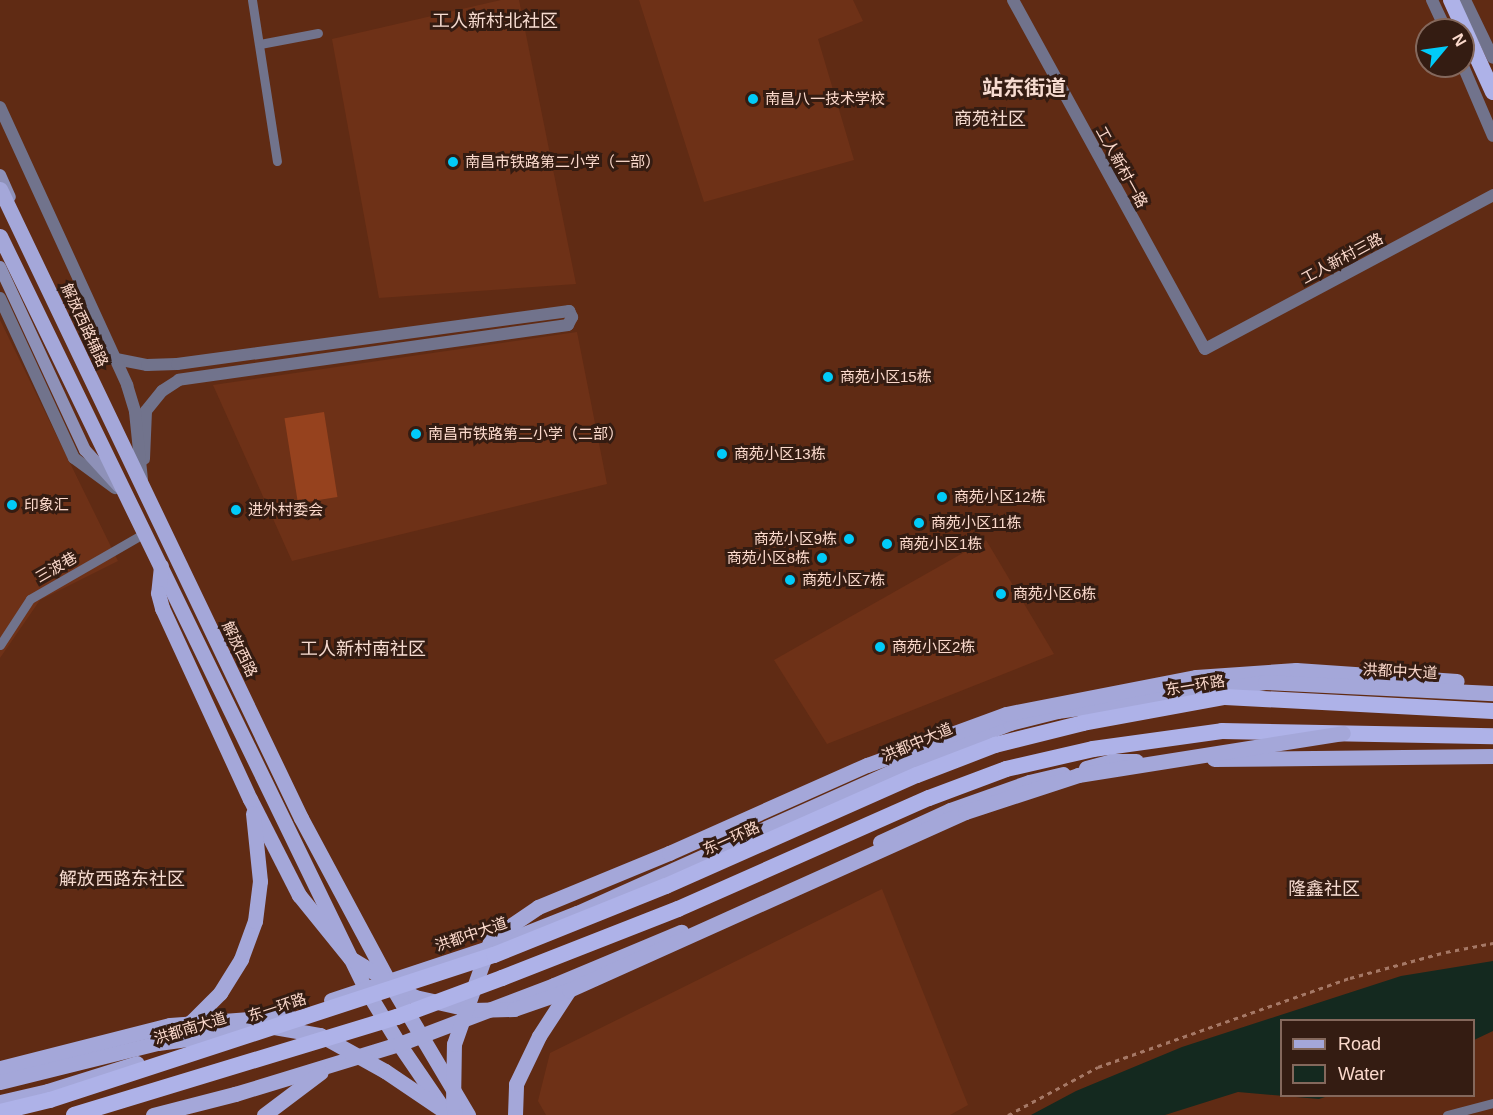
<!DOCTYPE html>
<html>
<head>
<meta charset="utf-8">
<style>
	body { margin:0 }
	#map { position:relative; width:1493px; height:1115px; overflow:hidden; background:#602b14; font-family:Arial,"Noto Sans SC",sans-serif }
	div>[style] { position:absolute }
	.built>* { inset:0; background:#6e3117 }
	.green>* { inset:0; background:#96421e; transform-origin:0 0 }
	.water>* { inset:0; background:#14291f }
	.path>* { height:3px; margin-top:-1.5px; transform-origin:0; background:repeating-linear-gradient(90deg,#a57866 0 4.5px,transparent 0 9px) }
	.service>* { height:9px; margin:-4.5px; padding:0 4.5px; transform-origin:4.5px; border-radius:4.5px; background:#71738c }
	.minor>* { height:12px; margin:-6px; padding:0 6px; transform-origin:6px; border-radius:6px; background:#71738c }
	.tertiary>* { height:12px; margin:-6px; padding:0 6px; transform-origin:6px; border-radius:6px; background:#71738c }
	.secondary>* { height:12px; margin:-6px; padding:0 6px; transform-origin:6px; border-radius:6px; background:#8e91b8 }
	.primary>* { height:15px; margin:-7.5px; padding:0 7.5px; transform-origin:7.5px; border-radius:7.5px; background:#a4a7d9 }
	.trunk>* { height:16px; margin:-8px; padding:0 8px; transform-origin:8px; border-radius:8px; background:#aeb2e8 }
	.primary-bridge>* { height:15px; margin:-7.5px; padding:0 7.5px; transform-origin:7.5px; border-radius:7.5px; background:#a4a7d9 }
	.trunk-bridge>* { height:16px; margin:-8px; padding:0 8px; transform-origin:8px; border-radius:8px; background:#aeb2e8 }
	.dots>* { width:16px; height:16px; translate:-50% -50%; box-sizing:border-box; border:3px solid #341c12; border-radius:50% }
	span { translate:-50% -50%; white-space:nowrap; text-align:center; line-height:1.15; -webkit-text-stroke:6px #341c12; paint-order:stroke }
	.poi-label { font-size:15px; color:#fbd9cc }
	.left { translate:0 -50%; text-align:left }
	.right { translate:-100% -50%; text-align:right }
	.street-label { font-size:15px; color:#fbd9cc }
	.quarter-label { font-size:18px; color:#f6dbd0 }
	.district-label { font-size:21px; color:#f6dbd0; font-weight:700 }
	.legend { position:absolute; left:1280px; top:1019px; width:195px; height:78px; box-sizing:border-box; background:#341c12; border:2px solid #84685c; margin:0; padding:8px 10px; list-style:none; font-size:18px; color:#fbd9cc }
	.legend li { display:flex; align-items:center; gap:12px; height:30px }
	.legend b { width:30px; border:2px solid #84685c }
	.north { position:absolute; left:1415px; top:18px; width:60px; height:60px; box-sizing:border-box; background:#341c12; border:2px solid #84685c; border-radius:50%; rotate:61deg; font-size:16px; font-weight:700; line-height:24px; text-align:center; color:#fbd9cc }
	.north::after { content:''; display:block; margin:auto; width:21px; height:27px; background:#01cbf9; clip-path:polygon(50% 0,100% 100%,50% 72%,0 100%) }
</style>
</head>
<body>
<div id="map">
	<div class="built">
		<div style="clip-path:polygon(501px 0,519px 0,576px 284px,379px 298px,332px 39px)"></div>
		<div style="clip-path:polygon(639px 0,853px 0,863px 21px,818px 39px,854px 160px,704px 202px)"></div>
		<div style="clip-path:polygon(0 320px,118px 561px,40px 600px,0 658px)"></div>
		<div style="clip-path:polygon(577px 332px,607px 484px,292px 561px,213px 385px)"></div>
		<div style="clip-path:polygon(986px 540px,1054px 654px,827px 744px,774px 660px)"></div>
		<div style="clip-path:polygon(882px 889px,968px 1105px,950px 1115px,546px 1115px,538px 1101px,550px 1053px)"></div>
	</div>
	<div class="green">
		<div style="left:324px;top:412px;width:86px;height:40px;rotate:81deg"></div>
	</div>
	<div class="water">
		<div style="clip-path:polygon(1493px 961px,1493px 1031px,1474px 1040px,1474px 1020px,1282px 1020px,1282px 1096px,1328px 1096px,1319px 1099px,1238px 1092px,1165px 1115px,1031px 1115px,1076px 1091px,1182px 1047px,1401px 976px)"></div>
	</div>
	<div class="path">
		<div style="left:1008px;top:1115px;width:102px;rotate:-28.1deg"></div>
		<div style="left:1098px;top:1067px;width:267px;rotate:-19.5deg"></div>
		<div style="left:1350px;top:978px;width:99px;rotate:-15.2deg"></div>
		<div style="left:1446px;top:952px;width:48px;rotate:-10.8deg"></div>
	</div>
	<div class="service">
		<div style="left:252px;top:0;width:163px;rotate:81.2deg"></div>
		<div style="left:260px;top:44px;width:59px;rotate:-10.7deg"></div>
		<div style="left:0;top:645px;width:55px;rotate:-56.9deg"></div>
		<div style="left:30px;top:599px;width:133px;rotate:-29.9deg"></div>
		<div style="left:1447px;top:1115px;width:48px;rotate:-14.6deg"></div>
	</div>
	<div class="minor">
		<div style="left:1013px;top:0;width:398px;rotate:61.2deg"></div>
		<div style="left:1205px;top:349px;width:327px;rotate:-28.1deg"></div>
		<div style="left:116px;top:359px;width:32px;rotate:11deg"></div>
		<div style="left:147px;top:365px;width:30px;rotate:-2deg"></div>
		<div style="left:177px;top:364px;width:396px;rotate:-7.7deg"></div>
		<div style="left:569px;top:311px;width:7px;rotate:63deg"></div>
		<div style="left:572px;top:317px;width:9px;rotate:117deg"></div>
		<div style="left:568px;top:325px;width:393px;rotate:172deg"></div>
		<div style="left:179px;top:380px;width:20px;rotate:147deg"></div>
		<div style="left:162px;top:391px;width:26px;rotate:129deg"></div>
		<div style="left:146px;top:411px;width:48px;rotate:92.4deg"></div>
	</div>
	<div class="tertiary">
		<div style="left:1432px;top:0;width:33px;rotate:65deg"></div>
		<div style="left:1465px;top:0;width:64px;rotate:64.2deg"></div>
		<div style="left:1463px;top:66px;width:76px;rotate:66.8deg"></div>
		<div style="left:0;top:107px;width:306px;rotate:65.4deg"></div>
		<div style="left:127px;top:385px;width:28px;rotate:73deg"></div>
		<div style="left:135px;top:412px;width:68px;rotate:84.1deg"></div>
		<div style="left:0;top:298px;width:176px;rotate:65.2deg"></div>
		<div style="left:74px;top:458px;width:51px;rotate:36.2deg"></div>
	</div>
	<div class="secondary">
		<div style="left:0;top:175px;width:24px;rotate:66deg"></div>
		<div style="left:0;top:267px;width:202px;rotate:65.1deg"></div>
		<div style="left:85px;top:450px;width:49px;rotate:47.5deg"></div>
	</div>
	<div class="primary">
		<div style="left:0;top:189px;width:697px;rotate:64.43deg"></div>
		<div style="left:301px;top:818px;width:184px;rotate:61.8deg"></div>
		<div style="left:388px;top:980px;width:157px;rotate:59.3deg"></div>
		<div style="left:0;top:236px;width:836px;rotate:64.11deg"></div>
		<div style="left:365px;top:988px;width:66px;rotate:58.7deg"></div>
		<div style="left:399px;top:1044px;width:80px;rotate:55.7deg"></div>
		<div style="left:161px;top:566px;width:27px;rotate:96deg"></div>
		<div style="left:158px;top:593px;width:16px;rotate:75deg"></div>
		<div style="left:162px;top:608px;width:210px;rotate:65.3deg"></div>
		<div style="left:1196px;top:677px;width:100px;rotate:-4deg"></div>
		<div style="left:1296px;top:670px;width:161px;rotate:3.9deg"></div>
		<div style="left:1214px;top:759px;width:279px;rotate:-0.6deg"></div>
		<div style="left:1086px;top:768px;width:27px;rotate:-15deg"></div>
		<div style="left:1112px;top:761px;width:24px"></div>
		<div style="left:880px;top:842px;width:77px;rotate:-24.6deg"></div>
		<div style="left:950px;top:810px;width:84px;rotate:-19.5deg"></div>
		<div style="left:1029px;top:782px;width:35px;rotate:-13deg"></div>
		<div style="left:331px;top:1000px;width:165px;rotate:-18.3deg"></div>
		<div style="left:488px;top:948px;width:96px;rotate:-21.5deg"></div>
		<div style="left:577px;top:913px;width:385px;rotate:-24.2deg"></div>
		<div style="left:928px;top:755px;width:88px;rotate:-21.3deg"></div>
		<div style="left:1010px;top:723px;width:49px;rotate:-14.3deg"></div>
		<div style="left:1057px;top:711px;width:210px;rotate:-7.9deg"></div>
		<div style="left:1265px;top:682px;width:228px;rotate:2.8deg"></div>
		<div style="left:0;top:1068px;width:175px;rotate:-14.2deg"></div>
		<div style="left:170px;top:1025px;width:119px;rotate:-4.3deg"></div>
		<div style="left:0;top:1082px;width:163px;rotate:-13.9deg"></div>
		<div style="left:0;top:1102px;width:49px;rotate:-12.9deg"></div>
		<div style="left:48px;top:1091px;width:93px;rotate:-17.5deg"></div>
		<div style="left:153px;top:1115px;width:85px;rotate:-14.4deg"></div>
		<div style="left:235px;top:1094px;width:171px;rotate:-17deg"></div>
		<div style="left:399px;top:1044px;width:166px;rotate:-20.8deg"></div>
		<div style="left:554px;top:985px;width:138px;rotate:-22.7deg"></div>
		<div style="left:264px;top:1115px;width:71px;rotate:-37deg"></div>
		<div style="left:515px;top:1115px;width:31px;rotate:-88deg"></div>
		<div style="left:516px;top:1084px;width:53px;rotate:-64.4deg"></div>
		<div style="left:539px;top:1036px;width:55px;rotate:-56.9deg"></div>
	</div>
	<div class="trunk">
		<div style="left:1451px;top:0;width:101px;rotate:65.5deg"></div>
		<div style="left:1225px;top:697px;width:268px;rotate:3deg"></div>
		<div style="left:1222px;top:731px;width:271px;rotate:1.1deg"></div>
	</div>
	<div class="primary-bridge">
		<div style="left:250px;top:799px;width:108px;rotate:63deg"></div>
		<div style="left:299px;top:895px;width:81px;rotate:51deg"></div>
		<div style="left:350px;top:958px;width:76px;rotate:31deg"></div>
		<div style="left:415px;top:997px;width:59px;rotate:12.6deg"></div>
		<div style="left:473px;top:1010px;width:41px;rotate:-1.4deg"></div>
		<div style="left:514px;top:1009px;width:58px;rotate:-19.1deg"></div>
		<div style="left:569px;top:990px;width:434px;rotate:-24.2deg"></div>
		<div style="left:965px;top:812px;width:119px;rotate:-18.1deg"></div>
		<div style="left:1078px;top:775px;width:268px;rotate:-9deg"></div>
		<div style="left:274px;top:1027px;width:47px;rotate:9.9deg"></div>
		<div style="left:320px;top:1035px;width:74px;rotate:29deg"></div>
		<div style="left:385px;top:1071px;width:78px;rotate:34.1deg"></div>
		<div style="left:162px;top:1040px;width:36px;rotate:-32deg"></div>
		<div style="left:192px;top:1021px;width:40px;rotate:-45deg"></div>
		<div style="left:220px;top:993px;width:40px;rotate:-58deg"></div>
		<div style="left:241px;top:959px;width:40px;rotate:-69.8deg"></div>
		<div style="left:255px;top:921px;width:40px;rotate:-82.9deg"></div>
		<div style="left:260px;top:881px;width:68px;rotate:-95.9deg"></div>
		<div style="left:158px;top:1043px;width:87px;rotate:-7.9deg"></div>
		<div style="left:455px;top:1115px;width:10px;rotate:-101deg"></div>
		<div style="left:453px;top:1105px;width:61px;rotate:-89.1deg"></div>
		<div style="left:454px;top:1044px;width:111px;rotate:-70.6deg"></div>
		<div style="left:491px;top:939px;width:57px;rotate:-34.2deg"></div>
		<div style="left:538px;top:907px;width:142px;rotate:-22.4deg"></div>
		<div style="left:669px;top:853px;width:217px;rotate:-24deg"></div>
		<div style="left:867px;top:765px;width:148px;rotate:-20.1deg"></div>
		<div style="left:1006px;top:714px;width:194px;rotate:-11deg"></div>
	</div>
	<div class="trunk-bridge">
		<div style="left:0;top:1112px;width:51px;rotate:-13.5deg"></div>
		<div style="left:50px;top:1100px;width:467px;rotate:-18.1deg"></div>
		<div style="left:494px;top:955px;width:185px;rotate:-21.9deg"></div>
		<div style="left:666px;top:886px;width:274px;rotate:-23.9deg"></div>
		<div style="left:917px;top:775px;width:84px;rotate:-21deg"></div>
		<div style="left:995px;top:745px;width:91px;rotate:-14deg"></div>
		<div style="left:1083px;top:723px;width:144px;rotate:-10.4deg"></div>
		<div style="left:74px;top:1115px;width:338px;rotate:-16.9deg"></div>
		<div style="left:397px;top:1017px;width:112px;rotate:-20.4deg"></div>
		<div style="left:502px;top:978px;width:189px;rotate:-21.4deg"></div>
		<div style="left:678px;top:909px;width:274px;rotate:-23.9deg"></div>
		<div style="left:929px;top:798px;width:82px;rotate:-20.6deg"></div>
		<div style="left:1006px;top:769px;width:89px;rotate:-12.9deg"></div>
		<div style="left:1093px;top:749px;width:130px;rotate:-7.9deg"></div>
	</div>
	<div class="dots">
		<div style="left:753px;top:99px;background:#01cbf9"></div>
		<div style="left:453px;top:162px;background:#01cbf9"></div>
		<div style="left:828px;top:377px;background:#01cbf9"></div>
		<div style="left:416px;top:434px;background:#01cbf9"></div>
		<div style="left:722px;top:454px;background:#01cbf9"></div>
		<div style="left:942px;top:497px;background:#01cbf9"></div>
		<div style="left:12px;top:505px;background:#01cbf9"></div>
		<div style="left:236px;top:510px;background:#01cbf9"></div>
		<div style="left:919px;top:523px;background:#01cbf9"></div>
		<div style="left:849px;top:539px;background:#01cbf9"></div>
		<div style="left:887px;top:544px;background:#01cbf9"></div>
		<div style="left:822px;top:558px;background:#01cbf9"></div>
		<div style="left:790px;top:580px;background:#01cbf9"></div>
		<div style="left:1001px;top:594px;background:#01cbf9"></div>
		<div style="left:880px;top:647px;background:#01cbf9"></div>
	</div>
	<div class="poi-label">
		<span class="left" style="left:765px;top:99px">南昌八一技术学校</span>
		<span class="left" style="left:465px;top:162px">南昌市铁路第二小学（一部）</span>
		<span class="left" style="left:840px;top:377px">商苑小区15栋</span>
		<span class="left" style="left:428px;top:434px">南昌市铁路第二小学（二部）</span>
		<span class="left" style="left:734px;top:454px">商苑小区13栋</span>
		<span class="left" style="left:954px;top:497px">商苑小区12栋</span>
		<span class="left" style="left:24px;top:505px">印象汇</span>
		<span class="left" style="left:248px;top:510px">进外村委会</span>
		<span class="left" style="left:931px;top:523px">商苑小区11栋</span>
		<span class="right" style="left:837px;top:539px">商苑小区9栋</span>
		<span class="left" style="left:899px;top:544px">商苑小区1栋</span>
		<span class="right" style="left:810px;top:558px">商苑小区8栋</span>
		<span class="left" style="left:802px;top:580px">商苑小区7栋</span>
		<span class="left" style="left:1013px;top:594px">商苑小区6栋</span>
		<span class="left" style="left:892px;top:647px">商苑小区2栋</span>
	</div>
	<div class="street-label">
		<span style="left:1122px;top:167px;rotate:61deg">工人新村一路</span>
		<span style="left:1342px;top:258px;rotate:-28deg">工人新村三路</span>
		<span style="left:85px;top:325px;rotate:65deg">解放西路辅路</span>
		<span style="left:56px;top:567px;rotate:-30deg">三波巷</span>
		<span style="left:240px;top:649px;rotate:64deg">解放西路</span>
		<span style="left:1400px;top:671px;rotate:3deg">洪都中大道</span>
		<span style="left:1195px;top:685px;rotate:-9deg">东一环路</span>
		<span style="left:917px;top:742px;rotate:-23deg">洪都中大道</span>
		<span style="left:731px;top:838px;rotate:-24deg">东一环路</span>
		<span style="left:471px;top:934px;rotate:-19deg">洪都中大道</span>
		<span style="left:277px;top:1007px;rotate:-18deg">东一环路</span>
		<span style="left:190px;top:1028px;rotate:-17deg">洪都南大道</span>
	</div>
	<div class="quarter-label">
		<span style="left:495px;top:21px">工人新村北社区</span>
		<span style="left:990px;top:119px">商苑社区</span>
		<span style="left:363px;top:649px">工人新村南社区</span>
		<span style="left:122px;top:879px">解放西路东社区</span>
		<span style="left:1324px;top:889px">隆鑫社区</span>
	</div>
	<div class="district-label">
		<span style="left:1024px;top:88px">站东街道</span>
	</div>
	<ul class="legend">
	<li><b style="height:8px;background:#a4a7d9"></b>Road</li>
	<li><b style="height:16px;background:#14291f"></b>Water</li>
	</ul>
	<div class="north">N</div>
</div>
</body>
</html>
